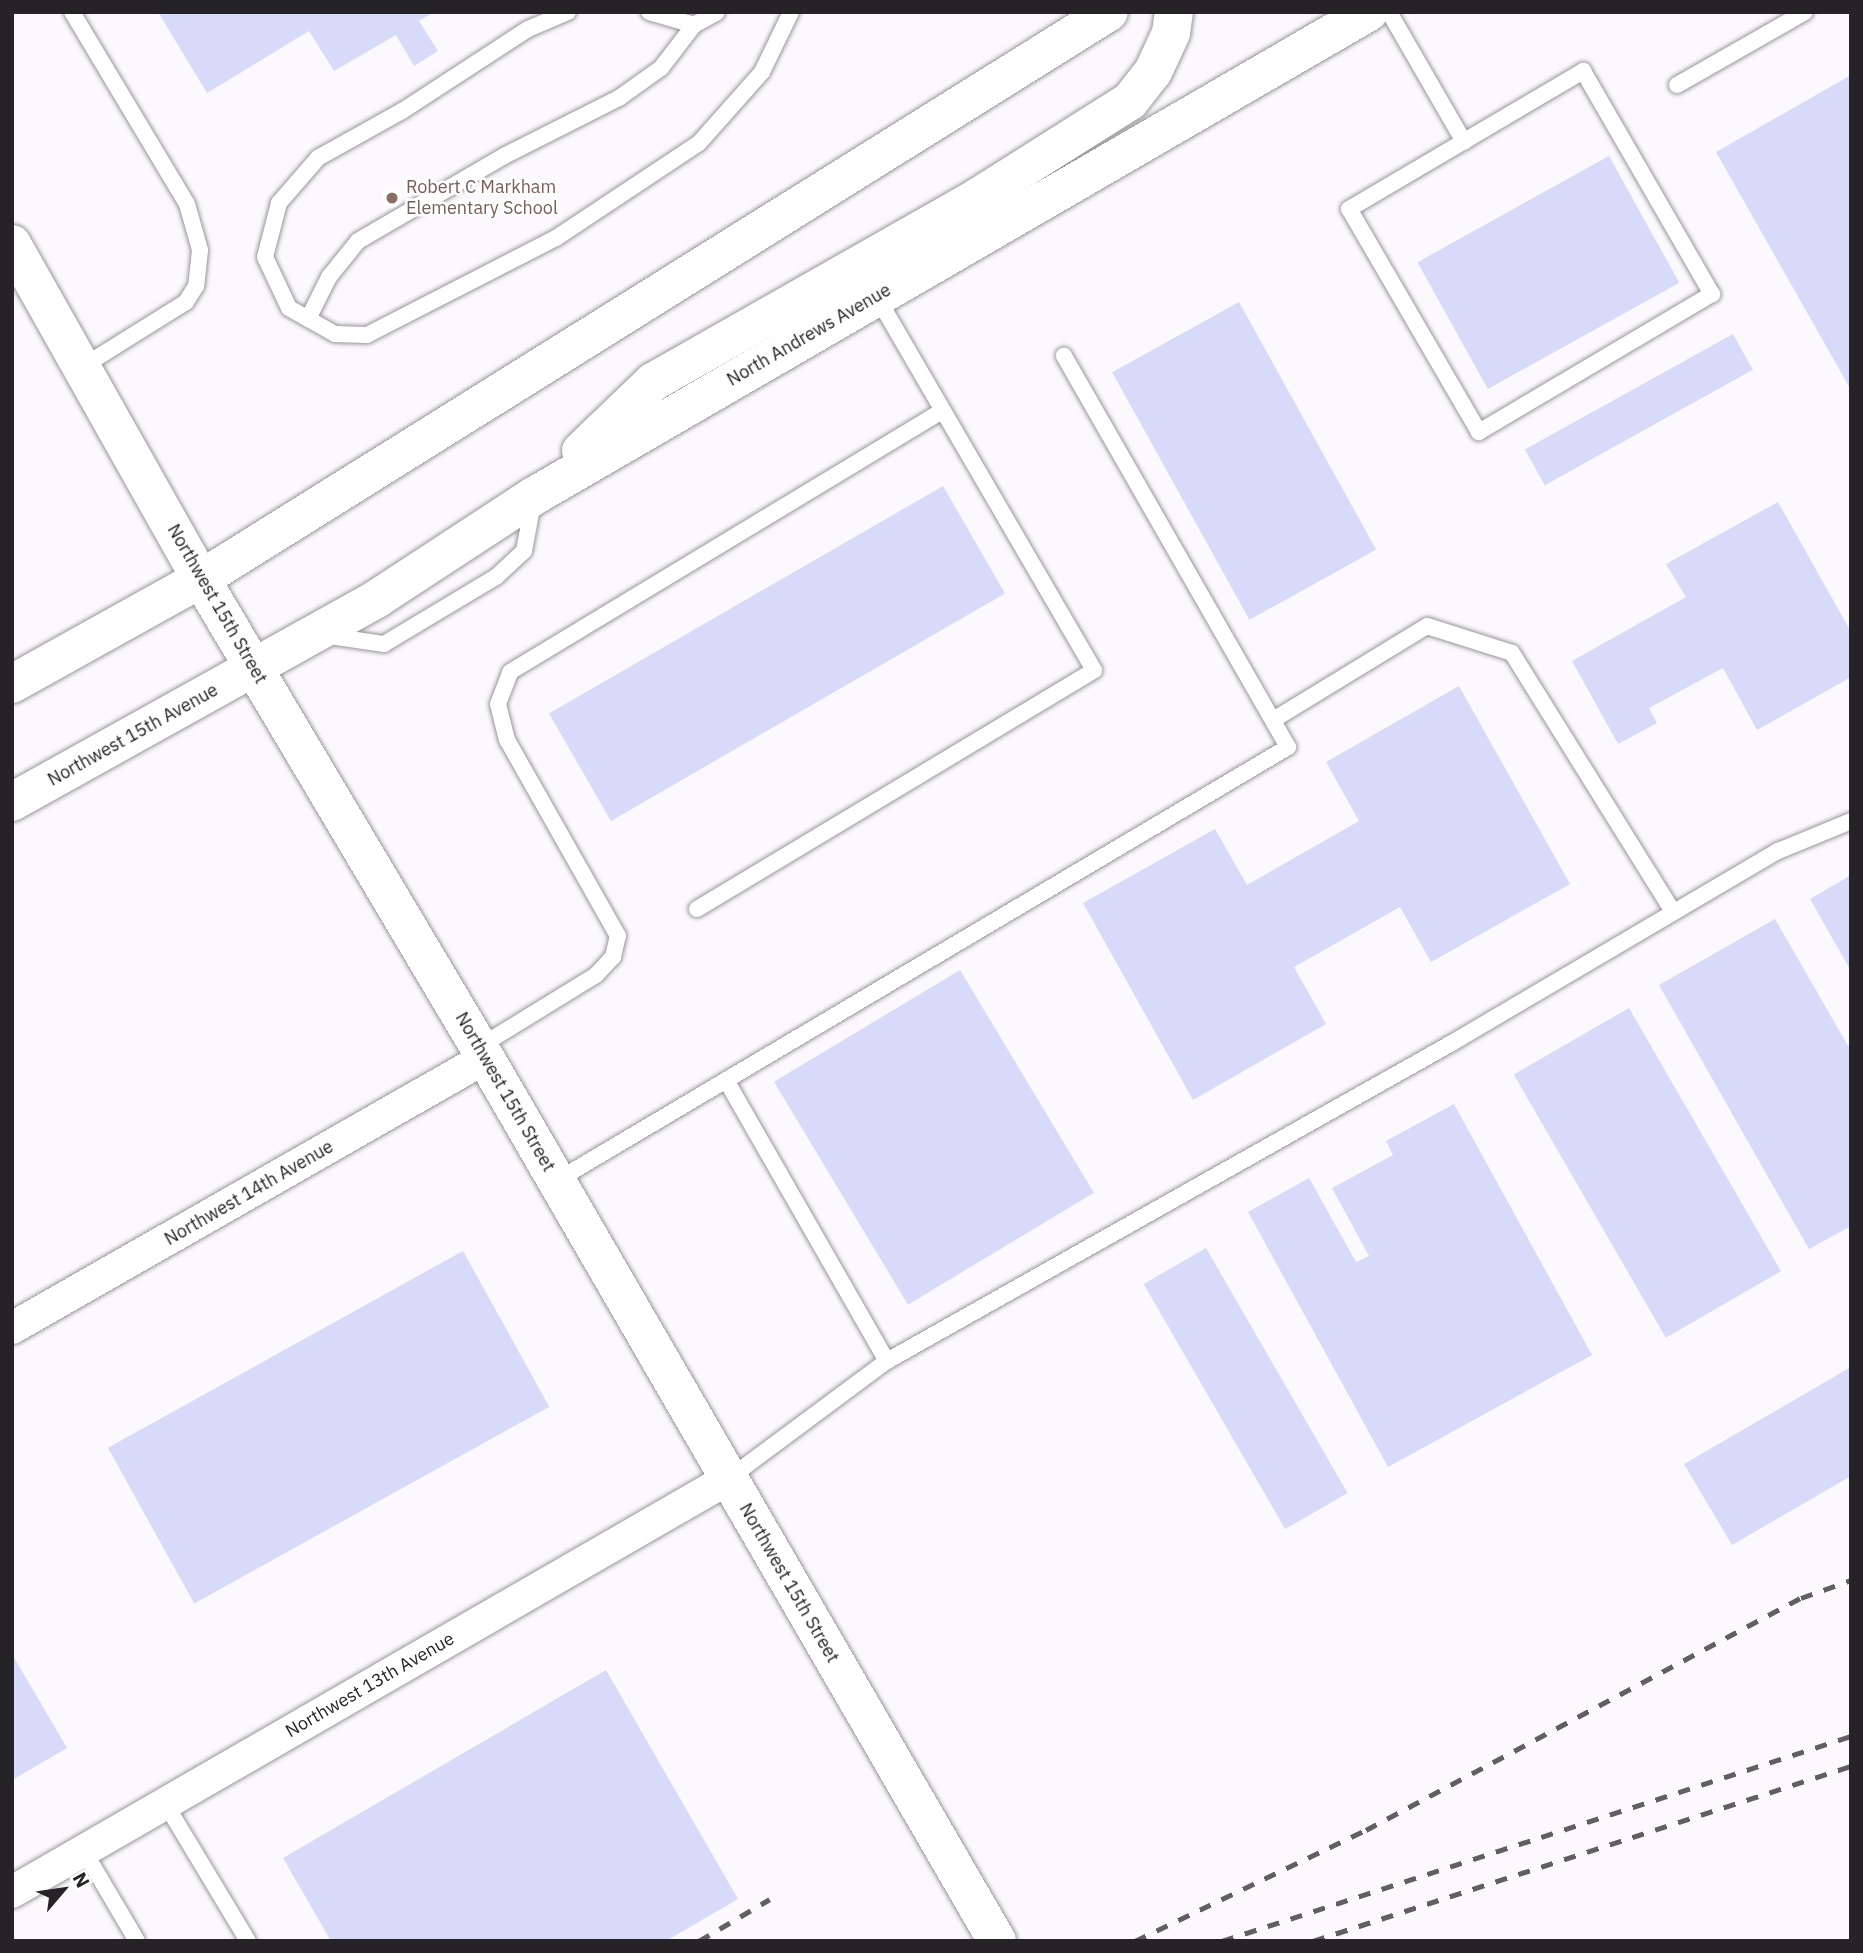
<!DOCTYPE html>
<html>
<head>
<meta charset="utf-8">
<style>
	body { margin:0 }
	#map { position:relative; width:1863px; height:1953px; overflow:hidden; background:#fbf9fe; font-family:"IBM Plex Sans",sans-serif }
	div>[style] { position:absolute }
	.building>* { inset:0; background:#d7daf9; transform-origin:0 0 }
	.roads { filter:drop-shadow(0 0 2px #98959b) drop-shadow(0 0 2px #98959b) }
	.lane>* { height:16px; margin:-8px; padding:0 8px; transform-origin:8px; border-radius:8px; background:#fff }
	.street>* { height:32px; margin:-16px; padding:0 16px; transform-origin:16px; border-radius:16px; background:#fff }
	.secondary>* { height:38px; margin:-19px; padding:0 19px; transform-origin:19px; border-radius:19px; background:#fff }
	.rail>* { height:5px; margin-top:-2.5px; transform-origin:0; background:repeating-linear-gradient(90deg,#615f63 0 12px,transparent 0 24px) }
	.dots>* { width:19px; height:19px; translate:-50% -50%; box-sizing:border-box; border:4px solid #fff; border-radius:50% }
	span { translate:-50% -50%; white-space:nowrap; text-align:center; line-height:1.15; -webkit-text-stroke:5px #fff; paint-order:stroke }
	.education-label { font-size:18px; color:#785e54 }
	.left { translate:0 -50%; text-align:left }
	.street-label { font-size:18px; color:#252326 }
	.frame { position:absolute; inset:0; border:14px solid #252326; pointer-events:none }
	.north { position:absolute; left:28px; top:1855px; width:70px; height:70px; -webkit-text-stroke:5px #fff; paint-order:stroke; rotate:61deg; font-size:19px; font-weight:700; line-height:28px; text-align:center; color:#252326 }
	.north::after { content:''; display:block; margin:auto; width:24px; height:32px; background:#252326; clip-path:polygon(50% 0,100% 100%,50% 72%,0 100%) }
</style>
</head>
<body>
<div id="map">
	<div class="building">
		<div style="clip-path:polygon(158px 12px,434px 12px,419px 21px,438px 51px,414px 66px,396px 35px,334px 71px,309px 31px,207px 93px)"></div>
		<div style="clip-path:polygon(1851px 75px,1851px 390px,1716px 152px)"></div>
		<div style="left:1609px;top:156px;width:145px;height:219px;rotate:61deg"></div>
		<div style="left:1239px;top:302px;width:283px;height:145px;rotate:61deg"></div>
		<div style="left:1733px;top:334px;width:41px;height:238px;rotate:61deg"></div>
		<div style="left:943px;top:486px;width:124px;height:455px;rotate:60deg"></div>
		<div style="clip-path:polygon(1778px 502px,1851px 632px,1851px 677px,1757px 730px,1723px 668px,1649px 708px,1657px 723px,1618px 744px,1572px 661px,1686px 597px,1666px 564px)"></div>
		<div style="clip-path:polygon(1459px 686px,1570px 884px,1431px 962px,1400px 907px,1294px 967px,1326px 1024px,1193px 1100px,1083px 903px,1215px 829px,1247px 885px,1359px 821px,1326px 762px)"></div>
		<div style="clip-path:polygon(1851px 875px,1851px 971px,1810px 899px)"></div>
		<div style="clip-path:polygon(1775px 919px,1851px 1051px,1851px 1226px,1809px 1249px,1659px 985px)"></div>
		<div style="left:960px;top:970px;width:260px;height:217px;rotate:59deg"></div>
		<div style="left:1629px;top:1008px;width:304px;height:133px;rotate:60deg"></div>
		<div style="clip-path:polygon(1454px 1104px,1592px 1355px,1388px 1467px,1248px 1212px,1309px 1178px,1356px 1262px,1369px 1256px,1332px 1188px,1393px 1155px,1386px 1141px)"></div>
		<div style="left:1206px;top:1248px;width:283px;height:72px;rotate:60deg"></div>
		<div style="left:463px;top:1251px;width:178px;height:406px;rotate:61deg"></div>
		<div style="clip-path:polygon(1851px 1367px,1851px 1476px,1732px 1545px,1684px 1464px)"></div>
		<div style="clip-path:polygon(12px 1654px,67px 1748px,12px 1780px)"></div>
		<div style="clip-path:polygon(606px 1670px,738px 1899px,666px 1941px,331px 1941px,283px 1858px)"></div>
	</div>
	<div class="roads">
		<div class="lane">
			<div style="left:72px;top:12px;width:224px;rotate:59.1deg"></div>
			<div style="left:187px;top:204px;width:48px;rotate:74.2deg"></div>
			<div style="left:200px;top:250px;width:36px;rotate:96deg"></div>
			<div style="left:196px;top:286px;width:19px;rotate:122deg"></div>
			<div style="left:186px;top:302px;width:123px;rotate:148deg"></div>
			<div style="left:568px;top:12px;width:43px;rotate:157deg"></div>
			<div style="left:528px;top:29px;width:150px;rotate:146.9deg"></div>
			<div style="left:402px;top:111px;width:96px;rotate:150.8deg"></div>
			<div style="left:318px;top:158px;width:60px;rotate:130.9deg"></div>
			<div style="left:279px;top:203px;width:56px;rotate:104.5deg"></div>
			<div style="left:265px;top:257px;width:56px;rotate:64.8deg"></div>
			<div style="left:289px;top:308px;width:53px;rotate:29.5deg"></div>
			<div style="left:335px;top:334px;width:32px;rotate:2deg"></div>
			<div style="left:367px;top:335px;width:212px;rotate:-27.2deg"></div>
			<div style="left:556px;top:238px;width:172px;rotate:-33.6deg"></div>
			<div style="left:699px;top:143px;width:95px;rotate:-48.4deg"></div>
			<div style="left:762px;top:72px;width:67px;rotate:-64.2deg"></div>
			<div style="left:649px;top:12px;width:47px;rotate:16.1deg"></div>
			<div style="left:694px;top:25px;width:26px;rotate:-29deg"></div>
			<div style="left:1389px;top:12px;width:150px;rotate:60deg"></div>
			<div style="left:1583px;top:71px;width:258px;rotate:60deg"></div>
			<div style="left:1712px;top:294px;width:271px;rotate:149.4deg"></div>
			<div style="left:1479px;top:432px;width:258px;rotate:-120.2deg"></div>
			<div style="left:1349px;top:209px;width:272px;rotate:-30.5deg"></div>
			<div style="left:1677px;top:85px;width:147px;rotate:-29.7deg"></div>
			<div style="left:308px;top:319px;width:47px;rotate:-63.4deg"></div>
			<div style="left:329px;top:277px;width:46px;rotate:-51.1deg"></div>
			<div style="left:358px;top:241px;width:169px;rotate:-30.2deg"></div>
			<div style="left:504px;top:156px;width:129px;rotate:-26.8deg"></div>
			<div style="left:619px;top:98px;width:52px;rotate:-35.5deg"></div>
			<div style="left:661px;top:68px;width:54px;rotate:-52.5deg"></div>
			<div style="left:323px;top:635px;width:62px;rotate:8.4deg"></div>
			<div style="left:384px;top:644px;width:131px;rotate:-30.9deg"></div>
			<div style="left:496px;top:577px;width:38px;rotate:-43deg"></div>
			<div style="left:524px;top:551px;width:49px;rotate:-79.4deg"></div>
			<div style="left:1273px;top:720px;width:180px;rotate:-31.4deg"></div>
			<div style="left:1427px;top:626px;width:89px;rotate:17.6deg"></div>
			<div style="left:1512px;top:653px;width:305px;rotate:58.1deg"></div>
			<div style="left:697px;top:909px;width:463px;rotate:-31deg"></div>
			<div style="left:1094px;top:670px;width:433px;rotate:-120.2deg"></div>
			<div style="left:479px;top:1047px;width:137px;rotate:-31.6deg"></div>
			<div style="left:596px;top:975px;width:25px;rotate:-47deg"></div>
			<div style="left:613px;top:957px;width:22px;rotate:-77deg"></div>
			<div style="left:618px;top:936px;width:225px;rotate:-119.5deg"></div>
			<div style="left:507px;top:740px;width:37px;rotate:-104deg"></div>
			<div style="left:498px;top:704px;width:34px;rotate:-69deg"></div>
			<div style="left:510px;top:672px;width:505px;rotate:-31.14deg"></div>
			<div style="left:726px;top:1080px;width:324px;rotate:60.2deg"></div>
			<div style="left:556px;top:1181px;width:851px;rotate:-30.66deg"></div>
			<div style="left:1288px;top:747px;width:451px;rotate:-119.8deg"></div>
			<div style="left:728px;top:1479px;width:198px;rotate:-36.6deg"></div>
			<div style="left:887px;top:1361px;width:646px;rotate:-29.38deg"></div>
			<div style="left:1450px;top:1044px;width:381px;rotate:-30.5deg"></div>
			<div style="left:1778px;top:851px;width:79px;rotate:-22.3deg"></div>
			<div style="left:165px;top:1803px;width:161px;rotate:59deg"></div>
			<div style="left:84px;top:1851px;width:104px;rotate:59.5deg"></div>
		</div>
		<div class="street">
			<div style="left:12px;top:1328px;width:545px;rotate:-29.72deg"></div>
			<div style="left:12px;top:1892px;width:827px;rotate:-29.98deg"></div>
		</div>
		<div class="secondary">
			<div style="left:12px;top:244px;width:385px;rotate:60.6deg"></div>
			<div style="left:201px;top:579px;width:544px;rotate:59.29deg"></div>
			<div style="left:479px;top:1047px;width:1033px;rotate:59.91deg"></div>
			<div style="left:581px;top:451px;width:100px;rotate:-43.8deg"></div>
			<div style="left:653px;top:382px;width:374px;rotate:-29.6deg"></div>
			<div style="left:978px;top:197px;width:180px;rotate:-32.3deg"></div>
			<div style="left:1130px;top:101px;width:37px;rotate:-52deg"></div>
			<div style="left:1153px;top:72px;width:43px;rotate:-65.2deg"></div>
			<div style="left:1171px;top:33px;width:21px;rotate:-82deg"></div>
			<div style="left:12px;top:684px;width:216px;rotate:-29.1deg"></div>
			<div style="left:201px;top:579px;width:1070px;rotate:-31.98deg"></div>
			<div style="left:12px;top:802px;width:419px;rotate:-29.1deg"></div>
			<div style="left:378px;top:598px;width:186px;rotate:-33.2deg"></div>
			<div style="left:534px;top:496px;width:965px;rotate:-30.1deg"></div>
		</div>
	</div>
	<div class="rail">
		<div style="left:699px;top:1941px;width:82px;rotate:-30.6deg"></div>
		<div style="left:1135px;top:1941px;width:256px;rotate:-25.7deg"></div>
		<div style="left:1366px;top:1830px;width:493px;rotate:-28.1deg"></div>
		<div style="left:1801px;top:1598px;width:53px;rotate:-19.8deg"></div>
		<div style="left:1222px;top:1941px;width:662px;rotate:-18.05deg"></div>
		<div style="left:1313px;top:1941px;width:566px;rotate:-18.02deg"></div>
	</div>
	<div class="dots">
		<div style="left:392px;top:198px;background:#8d6e63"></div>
	</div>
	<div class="education-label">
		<span class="left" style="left:406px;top:198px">Robert C Markham<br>Elementary School</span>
	</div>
	<div class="street-label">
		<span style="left:809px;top:335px;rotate:-30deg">North Andrews Avenue</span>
		<span style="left:217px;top:604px;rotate:60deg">Northwest 15th Street</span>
		<span style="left:133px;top:735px;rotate:-29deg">Northwest 15th Avenue</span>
		<span style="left:505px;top:1092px;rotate:60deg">Northwest 15th Street</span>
		<span style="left:249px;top:1193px;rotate:-30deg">Northwest 14th Avenue</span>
		<span style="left:789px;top:1583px;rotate:60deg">Northwest 15th Street</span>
		<span style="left:370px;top:1685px;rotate:-30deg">Northwest 13th Avenue</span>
	</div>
	<div class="frame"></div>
	<div class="north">N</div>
</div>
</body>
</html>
